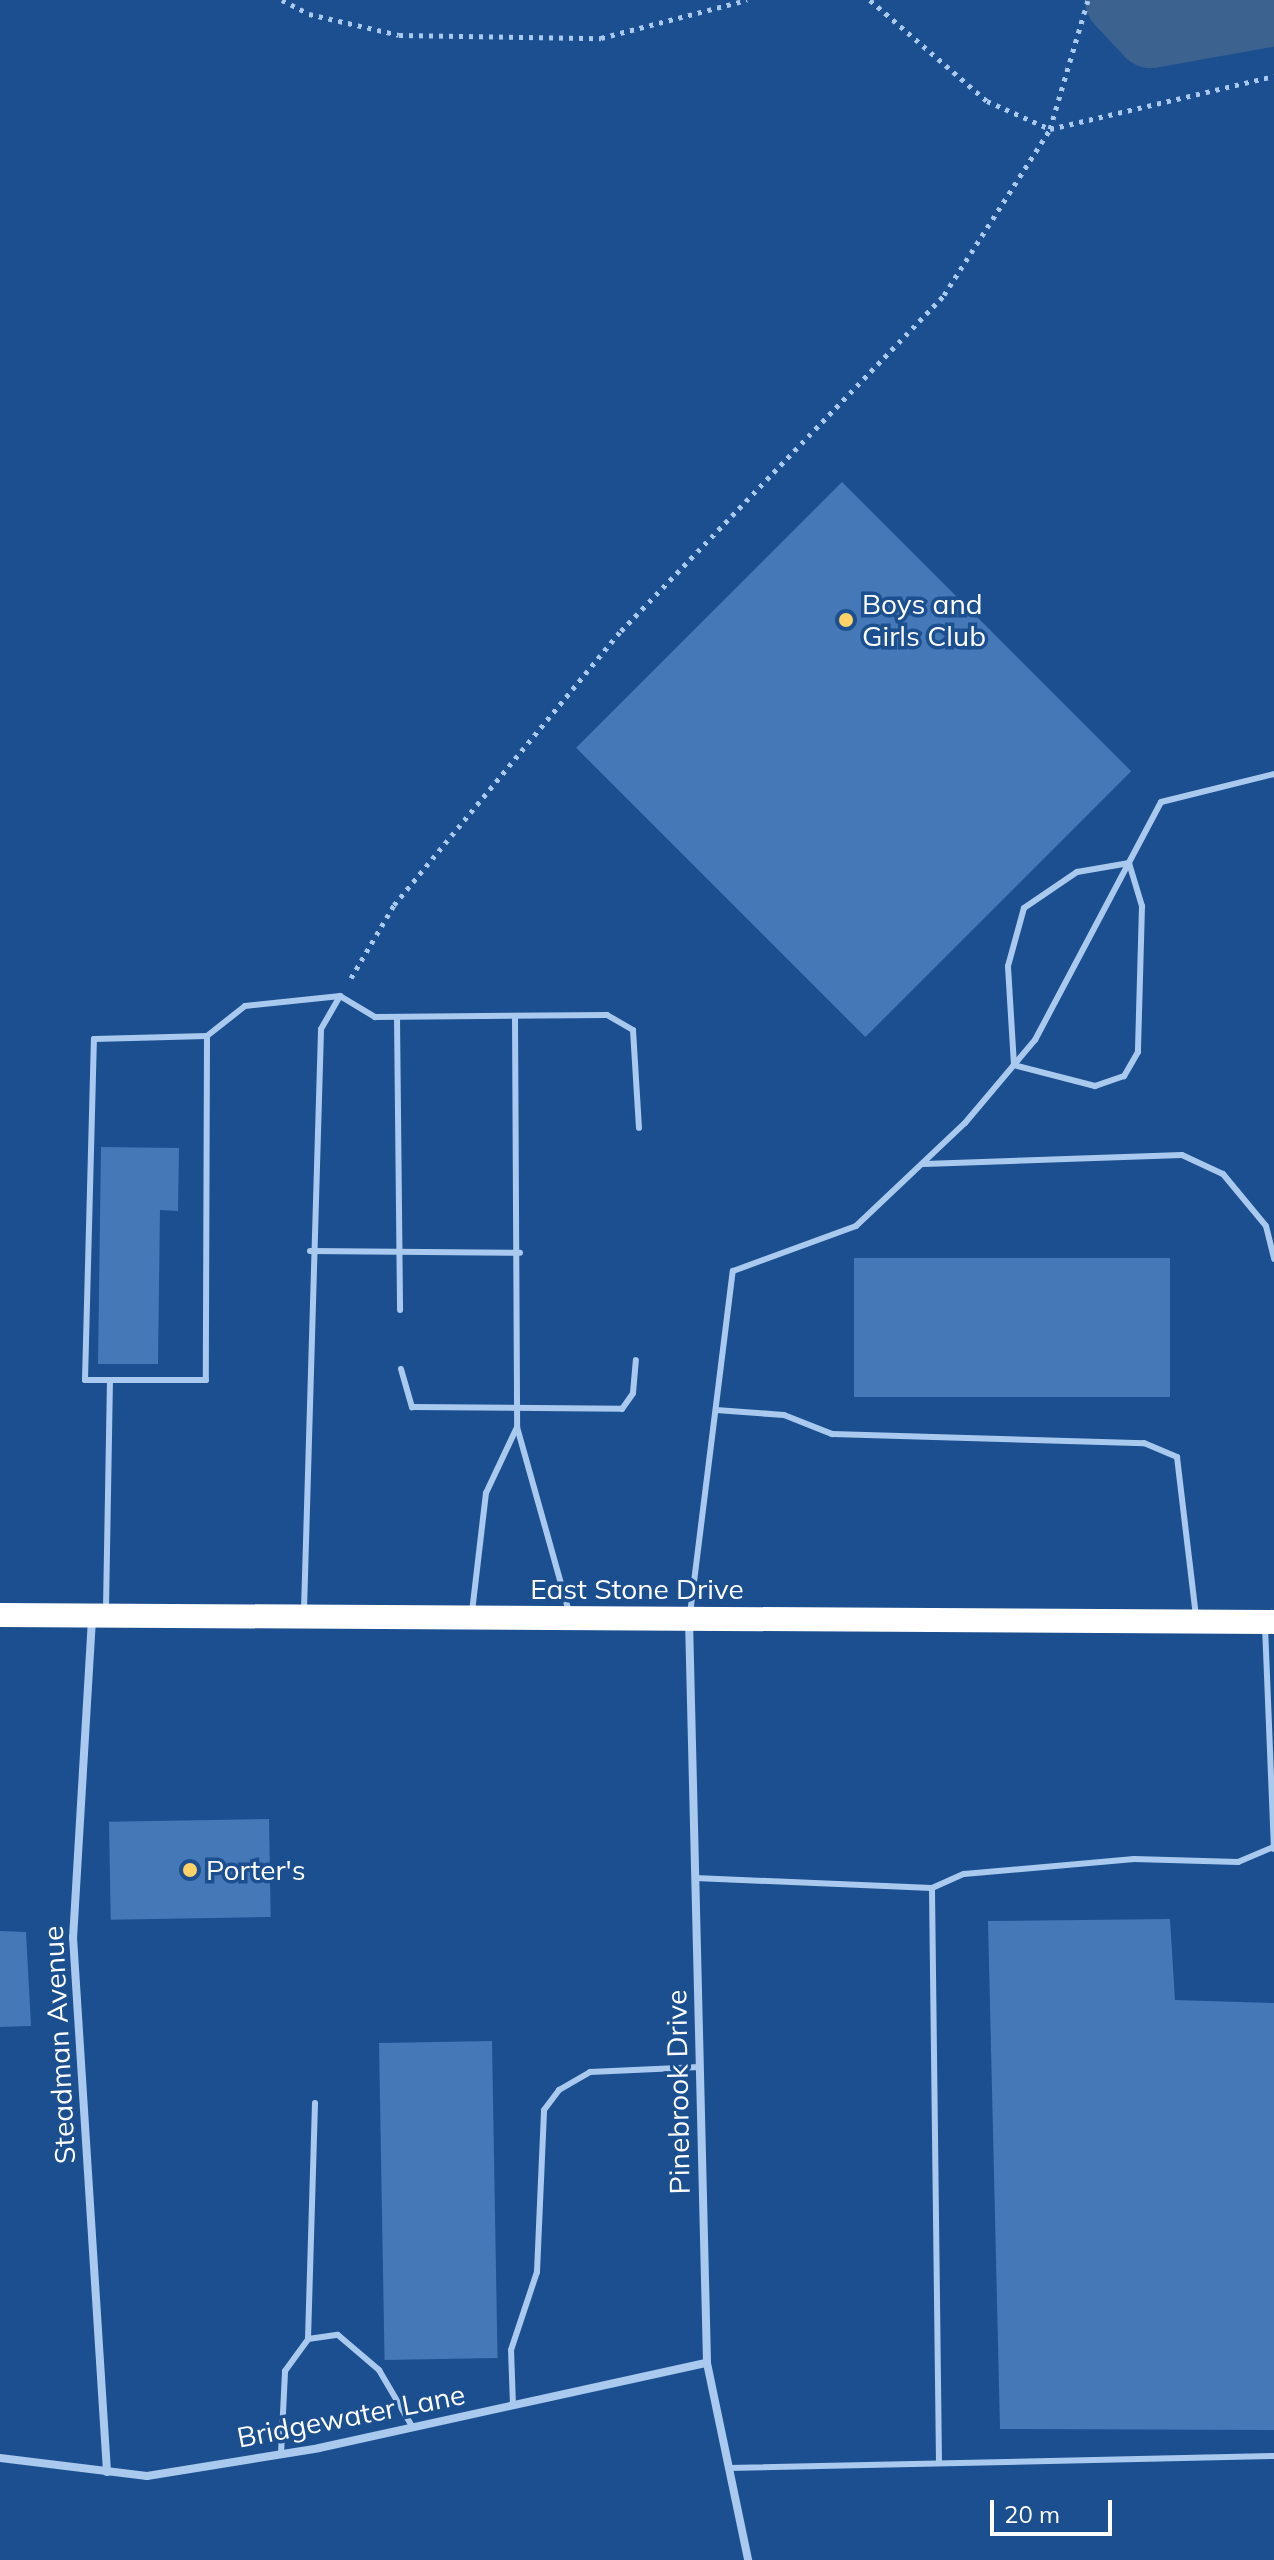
<!DOCTYPE html>
<html>
<head>
<meta charset="utf-8">
<style>
	body { margin:0 }
	#map { position:relative; width:1274px; height:2560px; overflow:hidden; background:#1b4f8f; font-family:Mulish,sans-serif }
	div>[style] { position:absolute }
	.river>* { height:72px; margin:-36px; padding:0 36px; transform-origin:36px; border-radius:36px; background:#3c6290 }
	.building>* { inset:0; background:#4478b7; transform-origin:0 0 }
	.path>* { height:5px; margin-top:-2.5px; transform-origin:0; background:repeating-linear-gradient(90deg,#a9c9ee 0 4px,transparent 0 10px) }
	.lane>* { height:6px; margin:-3px; padding:0 3px; transform-origin:3px; border-radius:3px; background:#a9c9ee }
	.street>* { height:8px; margin:-4px; padding:0 4px; transform-origin:4px; border-radius:4px; background:#a9c9ee }
	.highway>* { height:24px; margin:-12px; padding:0 12px; transform-origin:12px; border-radius:12px; background:#fff }
	.dots>* { width:22px; height:22px; translate:-50% -50%; box-sizing:border-box; border:4px solid #1b4f8f; border-radius:50% }
	span { translate:-50% -50%; white-space:nowrap; text-align:center; line-height:1.15; -webkit-text-stroke:7px #1b4f8f; paint-order:stroke }
	.poi-label { font-size:28px; color:#fff }
	.left { translate:0 -50%; text-align:left }
	.street-label { font-size:28px; color:#fff }
	.scale { position:absolute; left:990px; top:2500px; width:122px; height:36px; box-sizing:border-box; border:4px solid #fff; border-top:0; padding-left:10px; font-size:24px; line-height:28px; white-space:nowrap; color:#fff; -webkit-text-stroke:6px #1b4f8f; paint-order:stroke }
</style>
</head>
<body>
<div id="map">
	<div class="river">
		<div style="left:1121px;top:0;width:44px;rotate:46.8deg"></div>
		<div style="left:1151px;top:32px;width:125px;rotate:-10.1deg"></div>
	</div>
	<div class="building">
		<div style="left:842px;top:482px;width:409px;height:376px;rotate:45deg"></div>
		<div style="clip-path:polygon(101px 1147px,179px 1148px,178px 1211px,160px 1210px,158px 1364px,98px 1364px)"></div>
		<div style="left:1170px;top:1258px;width:139px;height:316px;rotate:90deg"></div>
		<div style="left:269px;top:1819px;width:98px;height:160px;rotate:89deg"></div>
		<div style="clip-path:polygon(1170px 1919px,1175px 2000px,1274px 2003px,1274px 2430px,1000px 2429px,988px 1921px)"></div>
		<div style="clip-path:polygon(0 1931px,26px 1932px,31px 2026px,0 2027px)"></div>
		<div style="left:492px;top:2041px;width:317px;height:113px;rotate:89deg"></div>
	</div>
	<div class="path">
		<div style="left:282px;top:0;width:30px;rotate:27deg"></div>
		<div style="left:309px;top:14px;width:92px;rotate:13.1deg"></div>
		<div style="left:399px;top:35px;width:202px;rotate:0.9deg"></div>
		<div style="left:601px;top:38px;width:151px;rotate:-14.6deg"></div>
		<div style="left:870px;top:0;width:155px;rotate:40.8deg"></div>
		<div style="left:987px;top:101px;width:69px;rotate:24deg"></div>
		<div style="left:1050px;top:129px;width:230px;rotate:-13.3deg"></div>
		<div style="left:351px;top:978px;width:85px;rotate:-59.5deg"></div>
		<div style="left:394px;top:905px;width:356px;rotate:-50.4deg"></div>
		<div style="left:621px;top:631px;width:466px;rotate:-46.1deg"></div>
		<div style="left:944px;top:295px;width:197px;rotate:-57.4deg"></div>
		<div style="left:1050px;top:129px;width:134px;rotate:-73.6deg"></div>
	</div>
	<div class="lane">
		<div style="left:1129px;top:863px;width:45px;rotate:73.2deg"></div>
		<div style="left:1142px;top:906px;width:146px;rotate:91.6deg"></div>
		<div style="left:1138px;top:1052px;width:28px;rotate:120deg"></div>
		<div style="left:1124px;top:1076px;width:31px;rotate:161deg"></div>
		<div style="left:1095px;top:1086px;width:84px;rotate:-165.5deg"></div>
		<div style="left:1014px;top:1065px;width:99px;rotate:-93.5deg"></div>
		<div style="left:1008px;top:966px;width:60px;rotate:-74.6deg"></div>
		<div style="left:1024px;top:908px;width:64px;rotate:-34.2deg"></div>
		<div style="left:1077px;top:872px;width:53px;rotate:-9.8deg"></div>
		<div style="left:515px;top:1016px;width:411px;rotate:89.7deg"></div>
		<div style="left:517px;top:1427px;width:192px;rotate:74.3deg"></div>
		<div style="left:397px;top:1017px;width:293px;rotate:89.4deg"></div>
		<div style="left:207px;top:1036px;width:344px;rotate:90.2deg"></div>
		<div style="left:206px;top:1380px;width:121px;rotate:180deg"></div>
		<div style="left:85px;top:1380px;width:341px;rotate:-88.5deg"></div>
		<div style="left:94px;top:1039px;width:113px;rotate:-1.5deg"></div>
		<div style="left:207px;top:1036px;width:48px;rotate:-38.3deg"></div>
		<div style="left:245px;top:1006px;width:96px;rotate:-6deg"></div>
		<div style="left:340px;top:996px;width:41px;rotate:31deg"></div>
		<div style="left:375px;top:1017px;width:232px;rotate:-0.5deg"></div>
		<div style="left:607px;top:1015px;width:30px;rotate:30deg"></div>
		<div style="left:633px;top:1030px;width:98px;rotate:86.5deg"></div>
		<div style="left:924px;top:1164px;width:258px;rotate:-2deg"></div>
		<div style="left:1182px;top:1155px;width:45px;rotate:24.9deg"></div>
		<div style="left:1223px;top:1174px;width:67px;rotate:50.4deg"></div>
		<div style="left:1266px;top:1226px;width:34px;rotate:76deg"></div>
		<div style="left:310px;top:1251px;width:210px;rotate:0.5deg"></div>
		<div style="left:401px;top:1369px;width:40px;rotate:74deg"></div>
		<div style="left:412px;top:1407px;width:210px;rotate:0.5deg"></div>
		<div style="left:622px;top:1409px;width:19px;rotate:-55deg"></div>
		<div style="left:633px;top:1393px;width:33px;rotate:-85deg"></div>
		<div style="left:716px;top:1410px;width:68px;rotate:4.2deg"></div>
		<div style="left:784px;top:1415px;width:52px;rotate:21.6deg"></div>
		<div style="left:832px;top:1434px;width:312px;rotate:1.7deg"></div>
		<div style="left:1144px;top:1443px;width:36px;rotate:23deg"></div>
		<div style="left:1177px;top:1457px;width:160px;rotate:83.2deg"></div>
		<div style="left:106px;top:1608px;width:228px;rotate:-89deg"></div>
		<div style="left:304px;top:1610px;width:581px;rotate:-88.32deg"></div>
		<div style="left:321px;top:1029px;width:38px;rotate:-60deg"></div>
		<div style="left:472px;top:1612px;width:120px;rotate:-83.3deg"></div>
		<div style="left:486px;top:1493px;width:73px;rotate:-64.8deg"></div>
		<div style="left:690px;top:1614px;width:346px;rotate:-82.9deg"></div>
		<div style="left:733px;top:1271px;width:131px;rotate:-20.1deg"></div>
		<div style="left:856px;top:1226px;width:150px;rotate:-43.4deg"></div>
		<div style="left:965px;top:1123px;width:109px;rotate:-49.9deg"></div>
		<div style="left:1035px;top:1040px;width:269px;rotate:-62.1deg"></div>
		<div style="left:1161px;top:802px;width:116px;rotate:-13.9deg"></div>
		<div style="left:1265px;top:1626px;width:223px;rotate:87.7deg"></div>
		<div style="left:695px;top:1878px;width:237px;rotate:2.4deg"></div>
		<div style="left:308px;top:2339px;width:236px;rotate:-88.3deg"></div>
		<div style="left:513px;top:2406px;width:56px;rotate:-92deg"></div>
		<div style="left:511px;top:2350px;width:82px;rotate:-71.6deg"></div>
		<div style="left:537px;top:2272px;width:162px;rotate:-87.5deg"></div>
		<div style="left:544px;top:2110px;width:25px;rotate:-53deg"></div>
		<div style="left:559px;top:2090px;width:36px;rotate:-30deg"></div>
		<div style="left:590px;top:2072px;width:110px;rotate:-2.6deg"></div>
		<div style="left:281px;top:2454px;width:83px;rotate:-87.2deg"></div>
		<div style="left:285px;top:2371px;width:39px;rotate:-54deg"></div>
		<div style="left:308px;top:2339px;width:30px;rotate:-8deg"></div>
		<div style="left:338px;top:2335px;width:54px;rotate:40.5deg"></div>
		<div style="left:379px;top:2370px;width:67px;rotate:59.6deg"></div>
		<div style="left:939px;top:2463px;width:575px;rotate:-90.7deg"></div>
		<div style="left:932px;top:1888px;width:35px;rotate:-24deg"></div>
		<div style="left:964px;top:1874px;width:171px;rotate:-5deg"></div>
		<div style="left:1134px;top:1859px;width:104px;rotate:1.7deg"></div>
		<div style="left:1238px;top:1862px;width:38px;rotate:-23deg"></div>
		<div style="left:729px;top:2468px;width:545px;rotate:-1.26deg"></div>
	</div>
	<div class="street">
		<div style="left:92px;top:1619px;width:319px;rotate:93.4deg"></div>
		<div style="left:73px;top:1937px;width:536px;rotate:86.36deg"></div>
		<div style="left:689px;top:1620px;width:743px;rotate:88.61deg"></div>
		<div style="left:707px;top:2363px;width:201px;rotate:78.2deg"></div>
		<div style="left:0;top:2458px;width:148px;rotate:7deg"></div>
		<div style="left:147px;top:2476px;width:174px;rotate:-9.2deg"></div>
		<div style="left:319px;top:2448px;width:397px;rotate:-12.4deg"></div>
	</div>
	<div class="highway">
		<div style="left:0;top:1615px;width:1274px;rotate:0.31deg"></div>
	</div>
	<div class="dots">
		<div style="left:846px;top:620px;background:#ffd166"></div>
		<div style="left:190px;top:1870px;background:#ffd166"></div>
	</div>
	<div class="poi-label">
		<span class="left" style="left:862px;top:620px">Boys and<br>Girls Club</span>
		<span class="left" style="left:206px;top:1870px">Porter's</span>
	</div>
	<div class="street-label">
		<span style="left:637px;top:1589px">East Stone Drive</span>
		<span style="left:59px;top:2045px;rotate:-93deg">Steadman Avenue</span>
		<span style="left:678px;top:2092px;rotate:-91deg">Pinebrook Drive</span>
		<span style="left:351px;top:2416px;rotate:-11deg">Bridgewater Lane</span>
	</div>
	<div class="scale">20 m</div>
</div>
</body>
</html>
